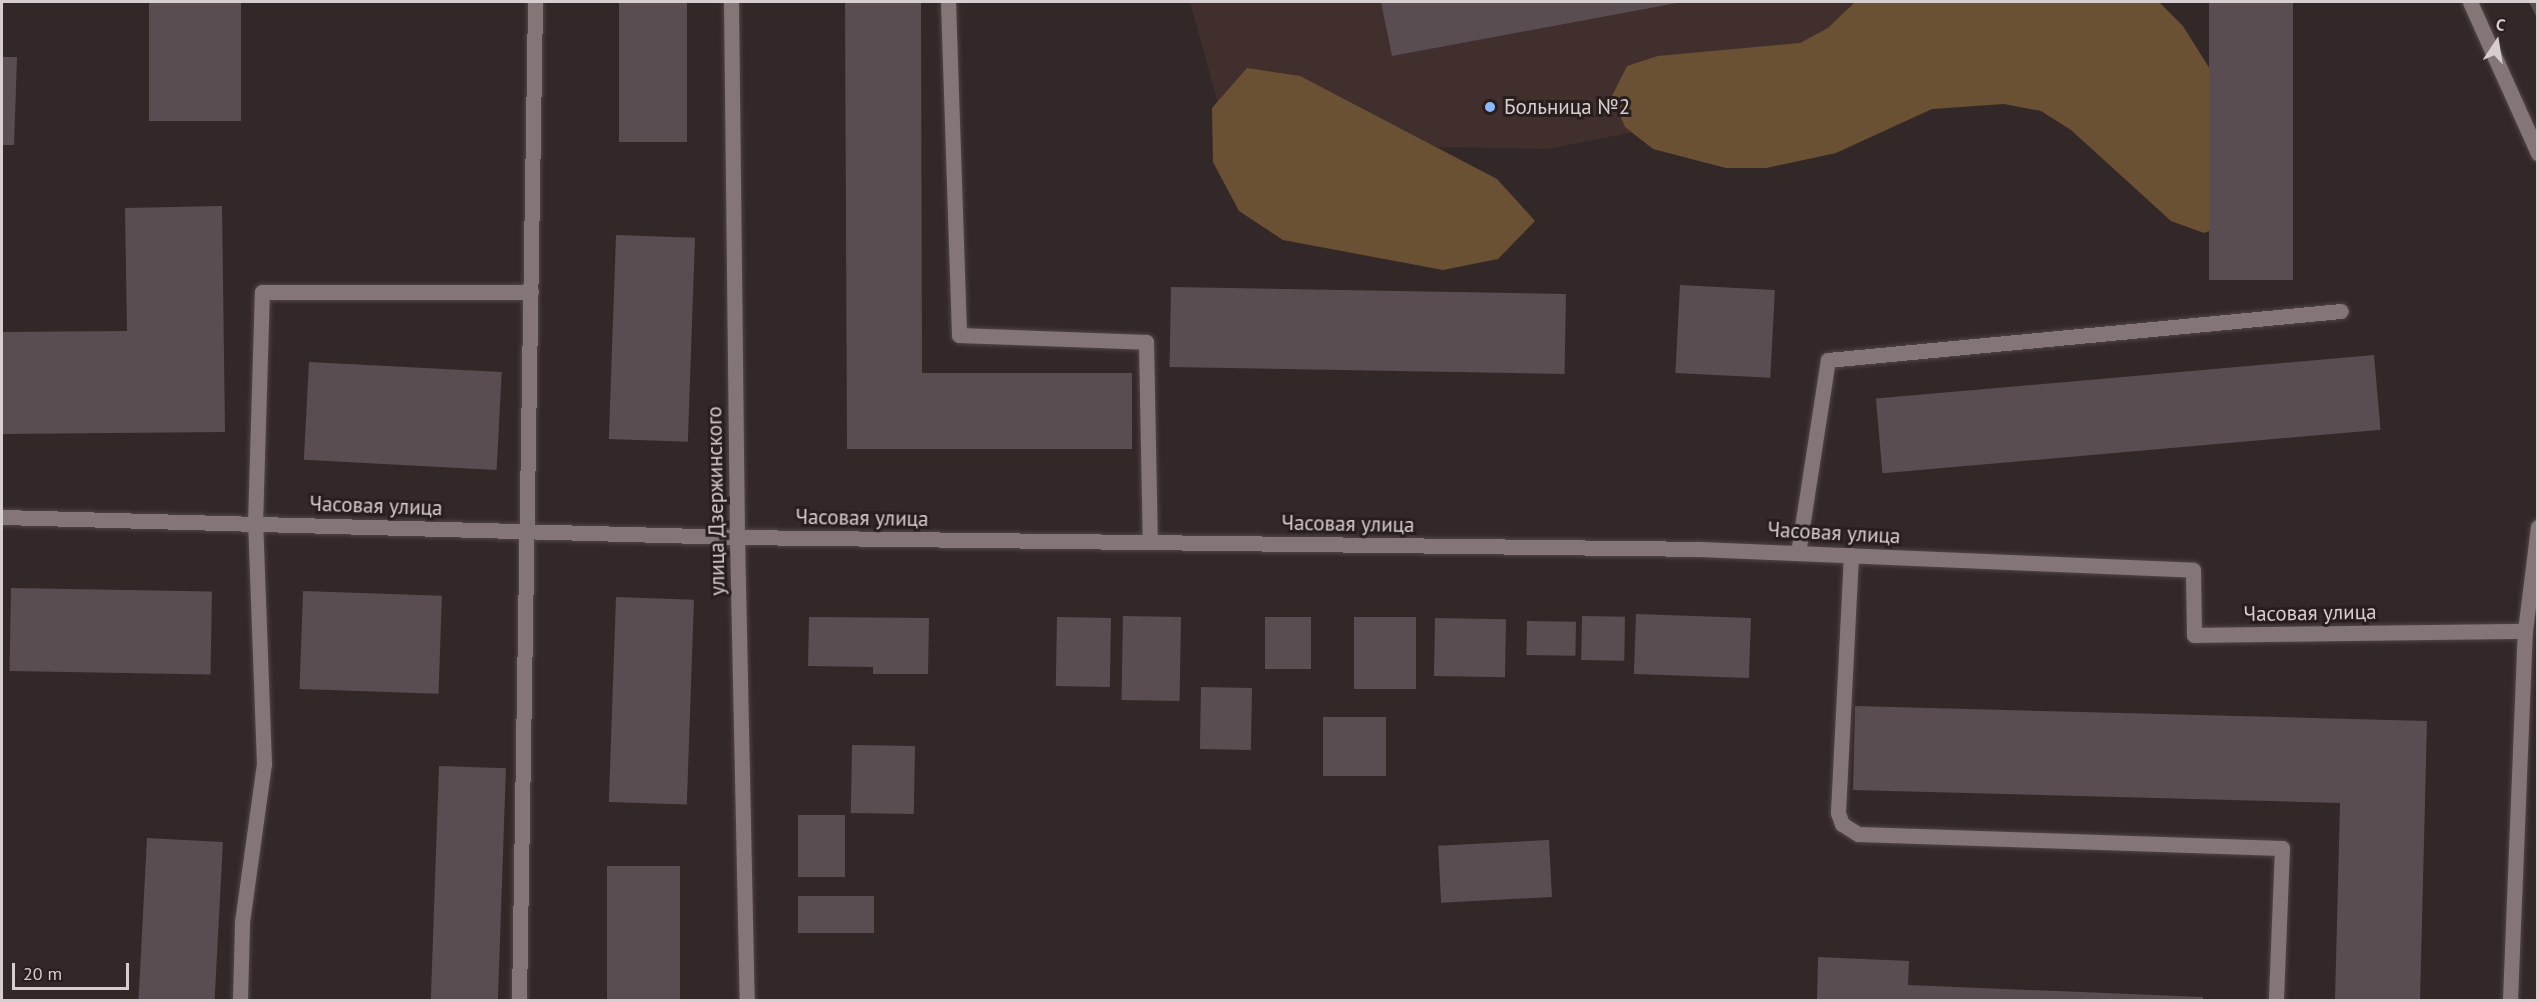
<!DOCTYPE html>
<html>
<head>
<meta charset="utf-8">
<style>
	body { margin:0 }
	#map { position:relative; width:2539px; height:1002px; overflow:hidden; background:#332828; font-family:"PT Sans",sans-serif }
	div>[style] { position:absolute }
	.built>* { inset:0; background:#412f2e }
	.forest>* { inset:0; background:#6b5133 }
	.building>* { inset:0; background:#594d51; transform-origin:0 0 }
	.roads { filter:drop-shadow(0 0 2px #504645) drop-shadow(0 0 2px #504645) }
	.lane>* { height:15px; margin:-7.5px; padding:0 7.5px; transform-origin:7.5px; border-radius:7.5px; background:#847676 }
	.street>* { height:15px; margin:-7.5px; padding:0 7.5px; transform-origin:7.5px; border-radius:7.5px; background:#847676 }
	.dots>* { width:16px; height:16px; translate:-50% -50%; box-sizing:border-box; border:3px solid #291e1e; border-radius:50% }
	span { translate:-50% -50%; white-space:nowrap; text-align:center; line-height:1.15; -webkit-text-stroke:6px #291e1e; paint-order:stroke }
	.poi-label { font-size:21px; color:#d7cfcf }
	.left { translate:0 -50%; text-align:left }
	.street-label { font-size:21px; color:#d7cfcf }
	.frame { position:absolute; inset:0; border:3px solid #d7cfcf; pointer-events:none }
	.north { position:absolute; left:2467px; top:12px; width:60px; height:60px; -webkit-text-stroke:4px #291e1e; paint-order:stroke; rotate:12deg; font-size:16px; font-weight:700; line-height:24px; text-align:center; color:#d7cfcf }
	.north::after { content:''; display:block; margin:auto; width:21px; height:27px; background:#d7cfcf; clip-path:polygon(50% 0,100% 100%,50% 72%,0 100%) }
	.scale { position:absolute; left:12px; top:963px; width:117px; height:27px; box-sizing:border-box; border:3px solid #d7cfcf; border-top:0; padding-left:8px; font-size:18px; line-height:21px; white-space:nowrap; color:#d7cfcf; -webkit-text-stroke:4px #291e1e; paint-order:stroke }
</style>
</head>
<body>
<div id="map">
	<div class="built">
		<div style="clip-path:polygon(1190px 2px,1927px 2px,1942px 72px,1547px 149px,1229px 143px)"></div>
	</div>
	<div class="forest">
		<div style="clip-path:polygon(1855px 2px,2159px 2px,2183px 26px,2220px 85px,2232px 120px,2241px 187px,2233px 222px,2204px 233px,2171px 221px,2071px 130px,2041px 111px,2004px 104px,1932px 109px,1836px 153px,1766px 168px,1726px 168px,1653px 149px,1625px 127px,1612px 96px,1627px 66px,1658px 56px,1800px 43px,1828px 28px)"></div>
		<div style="clip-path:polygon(1247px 68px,1300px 76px,1497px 179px,1535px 221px,1498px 259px,1443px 270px,1283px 240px,1239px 211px,1213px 162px,1212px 108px)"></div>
	</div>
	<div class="building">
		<div style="left:149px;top:2px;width:92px;height:119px"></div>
		<div style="left:619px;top:2px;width:68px;height:140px"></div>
		<div style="clip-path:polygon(845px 2px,921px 2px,922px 373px,1132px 373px,1132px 449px,847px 449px)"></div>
		<div style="clip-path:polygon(1381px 2px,1677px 2px,1677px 3px,1392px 56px)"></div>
		<div style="left:2209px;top:2px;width:84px;height:278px"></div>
		<div style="clip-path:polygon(2529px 2px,2538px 2px,2538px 20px)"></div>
		<div style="clip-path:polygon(2px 57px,17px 57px,14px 145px,2px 145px)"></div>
		<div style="clip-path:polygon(222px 206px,225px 432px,2px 434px,2px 332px,127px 331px,125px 208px)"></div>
		<div style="left:616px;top:235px;width:79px;height:204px;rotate:2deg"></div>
		<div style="left:1680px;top:285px;width:95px;height:88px;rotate:3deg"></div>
		<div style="left:1171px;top:287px;width:395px;height:80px;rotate:1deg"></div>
		<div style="left:2374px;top:355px;width:75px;height:500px;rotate:85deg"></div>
		<div style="left:309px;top:362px;width:193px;height:98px;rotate:3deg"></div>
		<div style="left:11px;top:588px;width:201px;height:83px;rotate:1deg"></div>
		<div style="left:303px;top:591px;width:139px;height:98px;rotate:2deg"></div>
		<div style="left:616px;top:597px;width:78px;height:205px;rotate:2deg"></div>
		<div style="left:1636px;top:614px;width:115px;height:60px;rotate:2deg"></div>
		<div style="left:1123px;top:616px;width:58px;height:84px;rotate:1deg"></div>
		<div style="left:1582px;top:616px;width:43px;height:44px;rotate:1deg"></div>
		<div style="clip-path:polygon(809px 617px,929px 618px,928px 674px,873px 674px,873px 667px,808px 666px)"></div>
		<div style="left:1057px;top:617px;width:54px;height:69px;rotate:1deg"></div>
		<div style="left:1265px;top:617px;width:46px;height:52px"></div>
		<div style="left:1354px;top:617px;width:62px;height:72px"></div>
		<div style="left:1435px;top:618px;width:71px;height:58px;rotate:1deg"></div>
		<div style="left:1527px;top:621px;width:49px;height:34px;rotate:1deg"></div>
		<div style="left:1201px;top:687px;width:51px;height:62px;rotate:1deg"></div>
		<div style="clip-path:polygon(1855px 706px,2427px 721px,2420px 1000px,2335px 1000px,2340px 803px,1853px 790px)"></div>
		<div style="left:1323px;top:717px;width:63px;height:59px"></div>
		<div style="left:852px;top:745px;width:63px;height:68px;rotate:1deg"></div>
		<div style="left:439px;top:766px;width:67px;height:234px;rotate:2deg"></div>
		<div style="left:798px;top:815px;width:47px;height:62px"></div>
		<div style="left:147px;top:838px;width:76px;height:162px;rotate:3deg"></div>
		<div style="left:1549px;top:840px;width:57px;height:111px;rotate:87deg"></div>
		<div style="left:607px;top:866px;width:73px;height:134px"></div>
		<div style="left:798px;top:896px;width:76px;height:37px"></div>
		<div style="clip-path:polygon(1818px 957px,1909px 961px,1908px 985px,2203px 997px,2203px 1000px,1817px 1000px)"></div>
	</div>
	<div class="roads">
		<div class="lane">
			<div style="left:948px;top:2px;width:333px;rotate:88.1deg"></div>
			<div style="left:959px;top:335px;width:187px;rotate:2.1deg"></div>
			<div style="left:1146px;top:342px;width:200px;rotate:88.9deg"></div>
			<div style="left:1798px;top:553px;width:195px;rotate:-81.2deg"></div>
			<div style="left:1828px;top:360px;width:515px;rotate:-5.46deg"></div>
			<div style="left:1851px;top:555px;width:258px;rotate:92.9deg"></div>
			<div style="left:1838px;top:813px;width:12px;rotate:70deg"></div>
			<div style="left:1842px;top:824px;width:19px;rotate:32deg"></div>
			<div style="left:1858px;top:834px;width:424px;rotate:1.9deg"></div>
			<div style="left:2282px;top:848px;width:152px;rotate:92.3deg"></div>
			<div style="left:240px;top:1000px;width:78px;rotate:-88.5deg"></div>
			<div style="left:242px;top:922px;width:160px;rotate:-82.1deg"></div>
			<div style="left:264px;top:764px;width:240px;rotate:-92.1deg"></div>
			<div style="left:255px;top:524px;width:232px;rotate:-88.3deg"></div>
			<div style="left:262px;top:292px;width:269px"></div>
			<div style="left:519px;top:1000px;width:998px;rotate:-89.08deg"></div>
			<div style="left:2510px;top:1000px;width:369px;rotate:-87.7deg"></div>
		</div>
		<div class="street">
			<div style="left:731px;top:2px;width:535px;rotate:89.36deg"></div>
			<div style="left:737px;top:537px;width:463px;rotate:88.8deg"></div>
			<div style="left:2470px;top:2px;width:166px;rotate:65.8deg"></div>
			<div style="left:2px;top:517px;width:735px;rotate:1.56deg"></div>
			<div style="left:737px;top:537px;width:964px;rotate:0.71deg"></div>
			<div style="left:1701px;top:549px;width:492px;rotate:2.4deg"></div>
			<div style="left:2193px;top:570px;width:65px;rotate:89.1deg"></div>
			<div style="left:2194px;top:635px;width:331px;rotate:-0.7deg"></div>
			<div style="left:2525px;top:631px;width:105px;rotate:-82.9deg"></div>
		</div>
	</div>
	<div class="dots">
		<div style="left:1490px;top:107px;background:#8cb9fc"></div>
	</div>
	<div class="poi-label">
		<span class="left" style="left:1504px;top:107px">Больница №2</span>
	</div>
	<div class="street-label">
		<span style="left:716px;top:501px;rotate:-91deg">улица Дзержинского</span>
		<span style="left:376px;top:506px;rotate:2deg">Часовая улица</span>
		<span style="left:862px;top:518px;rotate:1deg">Часовая улица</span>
		<span style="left:1348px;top:524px;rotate:1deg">Часовая улица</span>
		<span style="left:1834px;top:533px;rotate:3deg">Часовая улица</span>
		<span style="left:2310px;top:613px;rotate:-1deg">Часовая улица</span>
	</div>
	<div class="frame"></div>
	<div class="north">С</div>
	<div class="scale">20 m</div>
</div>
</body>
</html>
